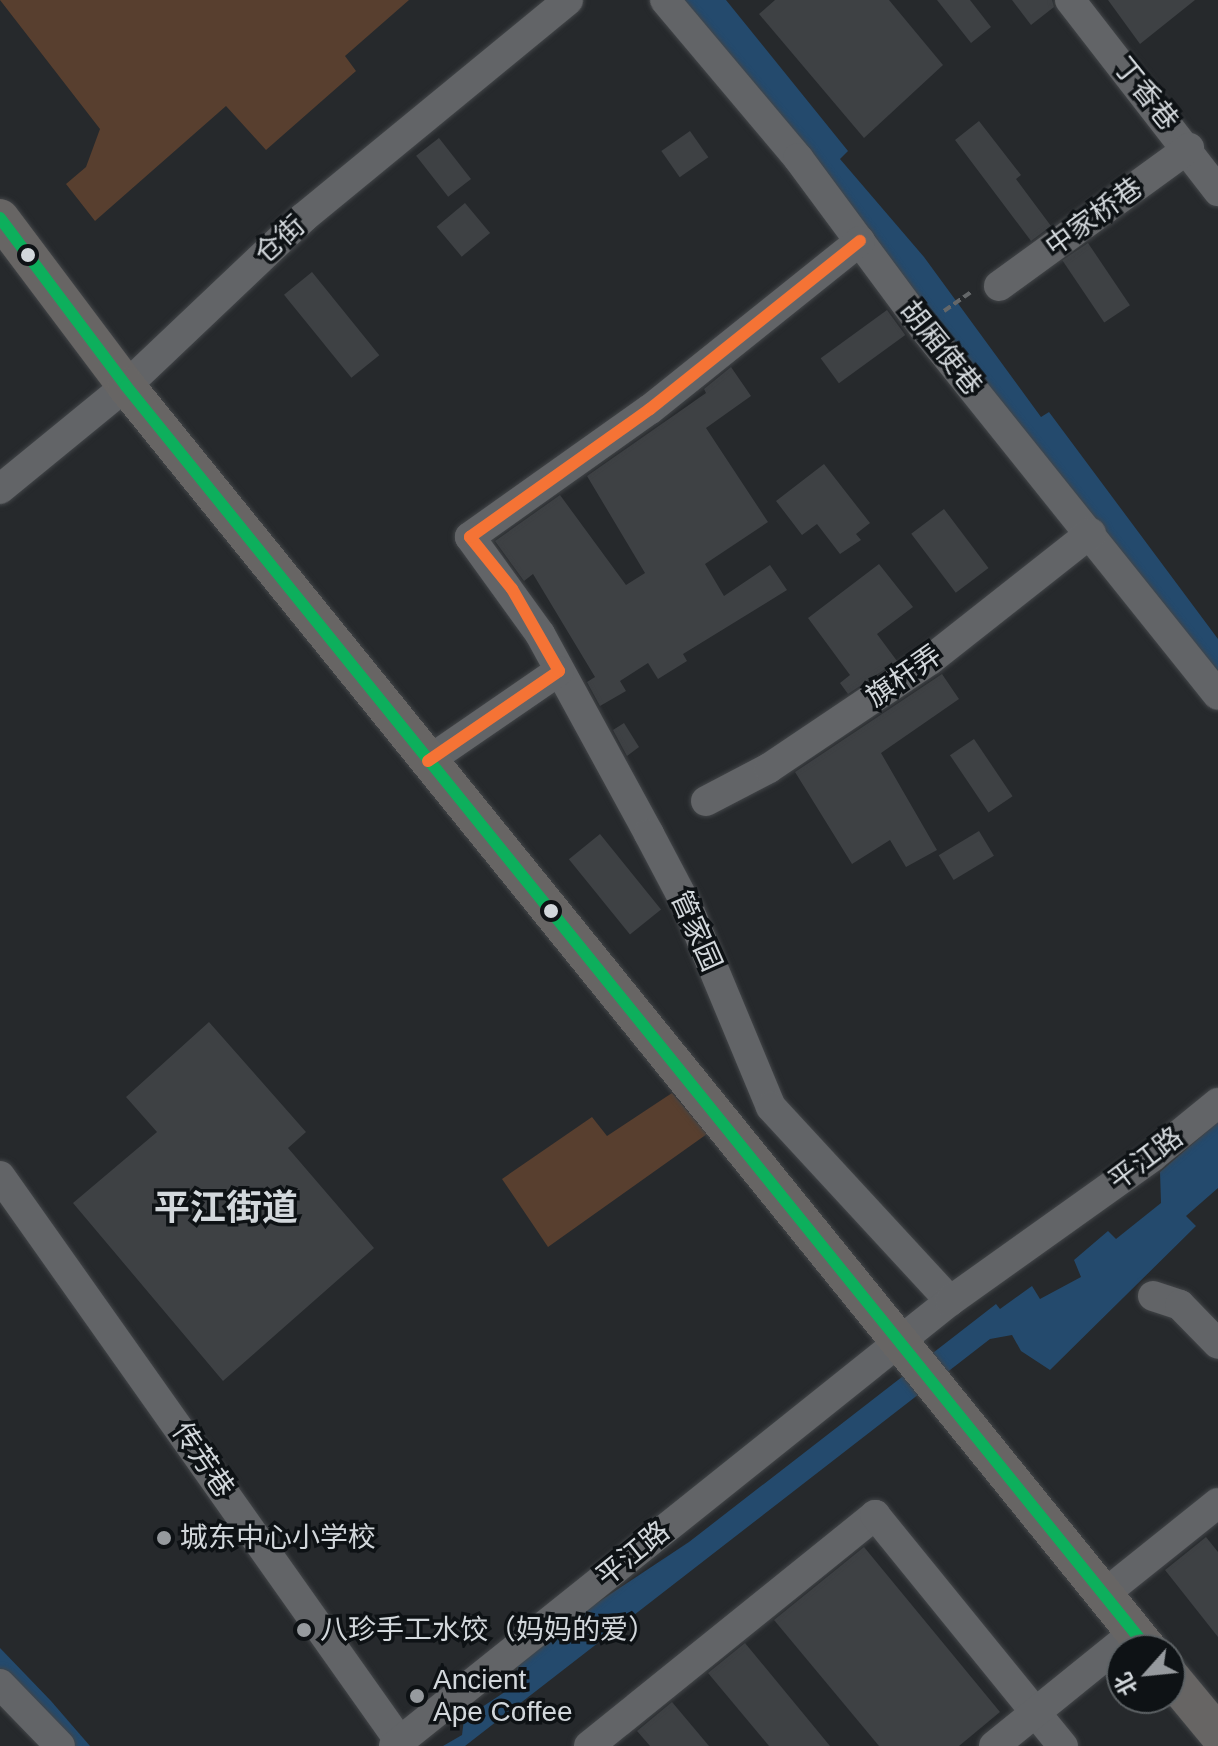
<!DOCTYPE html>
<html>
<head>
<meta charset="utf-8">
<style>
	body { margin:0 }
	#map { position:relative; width:1218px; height:1746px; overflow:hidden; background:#26292c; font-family:Helvetica,"Noto Sans SC",sans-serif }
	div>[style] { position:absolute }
	.green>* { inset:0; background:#583f2f }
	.water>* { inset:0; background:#244a6d }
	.building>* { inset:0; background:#3e4144; transform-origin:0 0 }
	.path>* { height:4px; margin-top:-2px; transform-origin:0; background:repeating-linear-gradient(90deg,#646769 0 8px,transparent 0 12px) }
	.roads { filter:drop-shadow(0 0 2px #424548) drop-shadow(0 0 2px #424548) }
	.minor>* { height:30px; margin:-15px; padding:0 15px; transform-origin:15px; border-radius:15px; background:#626467 }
	.major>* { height:38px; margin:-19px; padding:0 19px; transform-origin:19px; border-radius:19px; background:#676564 }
	.bus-1>* { height:12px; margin:-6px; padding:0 6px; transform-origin:6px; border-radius:6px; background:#0daf5c }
	.bus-2>* { height:12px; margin:-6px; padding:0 6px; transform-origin:6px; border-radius:6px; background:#f57335 }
	.dots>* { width:22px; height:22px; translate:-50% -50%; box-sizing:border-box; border:4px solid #0e1215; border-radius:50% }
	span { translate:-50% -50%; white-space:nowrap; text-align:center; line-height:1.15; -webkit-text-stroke:7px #0e1215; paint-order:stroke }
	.street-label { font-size:28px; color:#d2d7db }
	.poi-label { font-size:28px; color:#d2d7db }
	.left { translate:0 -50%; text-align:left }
	.district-label { font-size:36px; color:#d2d7db; font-weight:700 }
	.north { position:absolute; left:1106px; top:1634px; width:80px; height:80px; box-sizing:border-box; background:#0e1215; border:2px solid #5c6164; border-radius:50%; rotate:243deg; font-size:22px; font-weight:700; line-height:32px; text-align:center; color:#d2d7db }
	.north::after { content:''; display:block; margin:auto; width:28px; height:36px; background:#969a9e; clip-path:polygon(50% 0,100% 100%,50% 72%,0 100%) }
</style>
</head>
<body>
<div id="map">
	<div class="green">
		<div style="clip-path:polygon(0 0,409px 0,345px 56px,356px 71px,266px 150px,226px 106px,95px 221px,66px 184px,86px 167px,100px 129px)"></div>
		<div style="clip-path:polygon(672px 1093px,707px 1134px,548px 1247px,502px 1179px,592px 1117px,607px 1136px)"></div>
	</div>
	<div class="water">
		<div style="clip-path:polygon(683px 0,726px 0,848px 151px,840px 159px,924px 257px,1041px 417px,1049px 412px,1218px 639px,1218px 691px,1082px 506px)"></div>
		<div style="clip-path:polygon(1218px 1122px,1218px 1188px,1186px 1216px,1196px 1226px,1050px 1370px,1021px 1351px,1012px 1335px,990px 1339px,465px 1746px,443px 1746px,462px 1735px,464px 1719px,517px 1684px,518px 1661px,526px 1650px,689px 1542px,996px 1304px,1000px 1309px,1032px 1286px,1040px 1299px,1081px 1277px,1074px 1260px,1108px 1231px,1116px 1239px,1161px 1203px,1160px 1172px)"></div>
		<div style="clip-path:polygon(0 1648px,51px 1701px,90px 1746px,70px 1746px,0 1675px)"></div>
	</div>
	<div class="building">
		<div style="clip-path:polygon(775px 0,889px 0,943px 65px,864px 138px,759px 14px)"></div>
		<div style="clip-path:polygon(937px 0,970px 0,991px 27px,971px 43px)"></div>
		<div style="clip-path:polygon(1012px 0,1052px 0,1054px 7px,1031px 25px)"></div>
		<div style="clip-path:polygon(1108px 0,1195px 0,1140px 44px)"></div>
		<div style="clip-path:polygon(979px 121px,1021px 175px,1016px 179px,1051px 226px,1031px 241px,955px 140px)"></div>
		<div style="left:690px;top:131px;width:32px;height:35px;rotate:55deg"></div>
		<div style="left:439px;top:138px;width:52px;height:29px;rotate:52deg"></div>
		<div style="left:465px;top:203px;width:39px;height:37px;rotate:50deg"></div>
		<div style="left:1088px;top:243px;width:75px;height:31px;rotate:56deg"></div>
		<div style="left:312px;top:272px;width:107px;height:36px;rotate:51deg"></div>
		<div style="left:887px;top:310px;width:31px;height:82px;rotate:54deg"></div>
		<div style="clip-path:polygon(731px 367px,751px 396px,706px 428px,768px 522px,705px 564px,724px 596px,770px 565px,787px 590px,683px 654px,687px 661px,658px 679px,648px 663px,620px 681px,626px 691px,600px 706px,587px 682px,595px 677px,533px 574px,524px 581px,495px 541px,560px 495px,626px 585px,645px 573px,587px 476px,706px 393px,704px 389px)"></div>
		<div style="clip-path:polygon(824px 464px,870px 523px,856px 534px,861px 540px,840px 554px,817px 524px,802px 535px,776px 501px)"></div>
		<div style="left:944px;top:509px;width:74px;height:41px;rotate:53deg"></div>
		<div style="clip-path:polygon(879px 564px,913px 607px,877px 634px,897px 661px,848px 694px,840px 683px,850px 675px,808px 618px)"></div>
		<div style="clip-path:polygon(942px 674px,959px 699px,881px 753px,937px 850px,906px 867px,890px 840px,852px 864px,795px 772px)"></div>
		<div style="clip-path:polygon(624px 723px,639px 747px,627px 756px,613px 730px)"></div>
		<div style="left:974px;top:739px;width:69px;height:29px;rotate:56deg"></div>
		<div style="left:979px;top:831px;width:29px;height:47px;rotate:59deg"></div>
		<div style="left:600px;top:834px;width:97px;height:40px;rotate:51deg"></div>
		<div style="clip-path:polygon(209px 1022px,306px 1132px,288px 1148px,374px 1248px,223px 1381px,73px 1203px,157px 1132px,126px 1097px)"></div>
		<div style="clip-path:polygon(1206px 1537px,1218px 1552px,1218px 1637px,1165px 1570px)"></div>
		<div style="clip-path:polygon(864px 1547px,1000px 1712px,959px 1746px,879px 1746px,774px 1620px)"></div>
		<div style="clip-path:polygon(745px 1643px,830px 1746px,769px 1746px,708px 1673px)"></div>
		<div style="clip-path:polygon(672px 1702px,709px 1746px,650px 1746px,637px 1731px)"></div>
	</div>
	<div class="path">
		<div style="left:944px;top:311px;width:35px;rotate:-35deg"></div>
	</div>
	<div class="roads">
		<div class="minor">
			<div style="left:665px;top:0;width:207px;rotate:49.9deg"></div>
			<div style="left:798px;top:158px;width:212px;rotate:53.5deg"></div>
			<div style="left:924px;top:328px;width:470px;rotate:51.3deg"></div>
			<div style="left:1070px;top:0;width:242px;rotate:52.2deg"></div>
			<div style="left:860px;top:241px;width:269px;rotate:141.3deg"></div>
			<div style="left:650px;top:409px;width:221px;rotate:144.6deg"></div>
			<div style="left:470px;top:537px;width:120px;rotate:54.2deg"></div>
			<div style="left:540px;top:634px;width:228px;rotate:61.4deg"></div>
			<div style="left:649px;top:834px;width:86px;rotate:62.2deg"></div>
			<div style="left:689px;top:910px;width:213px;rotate:67.4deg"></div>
			<div style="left:771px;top:1107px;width:264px;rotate:47.3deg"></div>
			<div style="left:999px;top:286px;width:235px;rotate:-36deg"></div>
			<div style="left:0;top:489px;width:163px;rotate:-39.3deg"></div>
			<div style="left:126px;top:386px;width:244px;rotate:-43.5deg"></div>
			<div style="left:303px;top:218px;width:343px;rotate:-39.4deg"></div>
			<div style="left:428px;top:761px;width:159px;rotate:-34.5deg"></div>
			<div style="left:706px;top:801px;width:71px;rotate:-27.6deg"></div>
			<div style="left:769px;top:768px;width:194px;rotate:-33.9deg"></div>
			<div style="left:930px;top:660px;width:205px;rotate:-38.3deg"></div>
			<div style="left:0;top:1176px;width:698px;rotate:54.74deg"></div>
			<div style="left:1153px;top:1296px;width:28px;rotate:18deg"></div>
			<div style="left:1180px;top:1305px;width:54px;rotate:45.7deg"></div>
			<div style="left:1103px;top:1595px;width:147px;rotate:-38.7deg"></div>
			<div style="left:0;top:1684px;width:86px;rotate:45.9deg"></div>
			<div style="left:394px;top:1746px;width:712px;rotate:-38.67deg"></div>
			<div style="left:950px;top:1301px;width:249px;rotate:-35.5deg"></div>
			<div style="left:1153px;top:1156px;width:84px;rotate:-39.2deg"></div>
			<div style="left:589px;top:1746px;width:368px;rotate:-38.9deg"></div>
			<div style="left:875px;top:1515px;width:298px;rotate:50.9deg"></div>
			<div style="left:994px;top:1746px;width:181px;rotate:-39deg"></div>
		</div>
		<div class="major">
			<div style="left:0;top:218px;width:210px;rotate:53.1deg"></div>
			<div style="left:126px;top:386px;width:1626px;rotate:51.02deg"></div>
			<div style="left:1170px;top:1676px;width:75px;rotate:50.4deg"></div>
		</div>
	</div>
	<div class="bus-1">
		<div style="left:0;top:218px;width:210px;rotate:53.1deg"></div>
		<div style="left:126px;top:386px;width:1626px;rotate:51.02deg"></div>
	</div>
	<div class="bus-2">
		<div style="left:428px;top:761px;width:159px;rotate:-34.5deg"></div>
		<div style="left:559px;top:671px;width:95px;rotate:-119.8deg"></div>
		<div style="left:512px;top:589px;width:67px;rotate:-128.9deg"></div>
		<div style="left:470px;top:537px;width:221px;rotate:-35.4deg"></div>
		<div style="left:650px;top:409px;width:269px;rotate:-38.7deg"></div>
	</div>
	<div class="dots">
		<div style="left:28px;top:255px;background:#d2d7db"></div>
		<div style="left:551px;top:911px;background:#d2d7db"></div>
		<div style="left:164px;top:1538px;background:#969a9e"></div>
		<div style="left:304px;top:1630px;background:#969a9e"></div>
		<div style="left:417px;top:1696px;background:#969a9e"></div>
	</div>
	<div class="street-label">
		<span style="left:1146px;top:94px;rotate:51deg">丁香巷</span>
		<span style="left:1094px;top:217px;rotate:-36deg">中家桥巷</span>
		<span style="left:280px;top:240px;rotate:-42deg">仓街</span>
		<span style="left:941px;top:348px;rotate:51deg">胡厢使巷</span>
		<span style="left:904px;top:676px;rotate:-35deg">旗杆弄</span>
		<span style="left:696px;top:931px;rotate:66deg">管家园</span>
		<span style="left:1146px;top:1159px;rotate:-37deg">平江路</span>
		<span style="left:203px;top:1460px;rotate:55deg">传芳巷</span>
		<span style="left:633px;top:1554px;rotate:-39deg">平江路</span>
	</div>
	<div class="poi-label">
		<span class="left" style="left:180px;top:1538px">城东中心小学校</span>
		<span class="left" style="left:320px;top:1630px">八珍手工水饺（妈妈的爱）</span>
		<span class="left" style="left:433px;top:1696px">Ancient<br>Ape Coffee</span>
	</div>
	<div class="district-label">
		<span style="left:226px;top:1208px">平江街道</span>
	</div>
	<div class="north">北</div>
</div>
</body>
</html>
